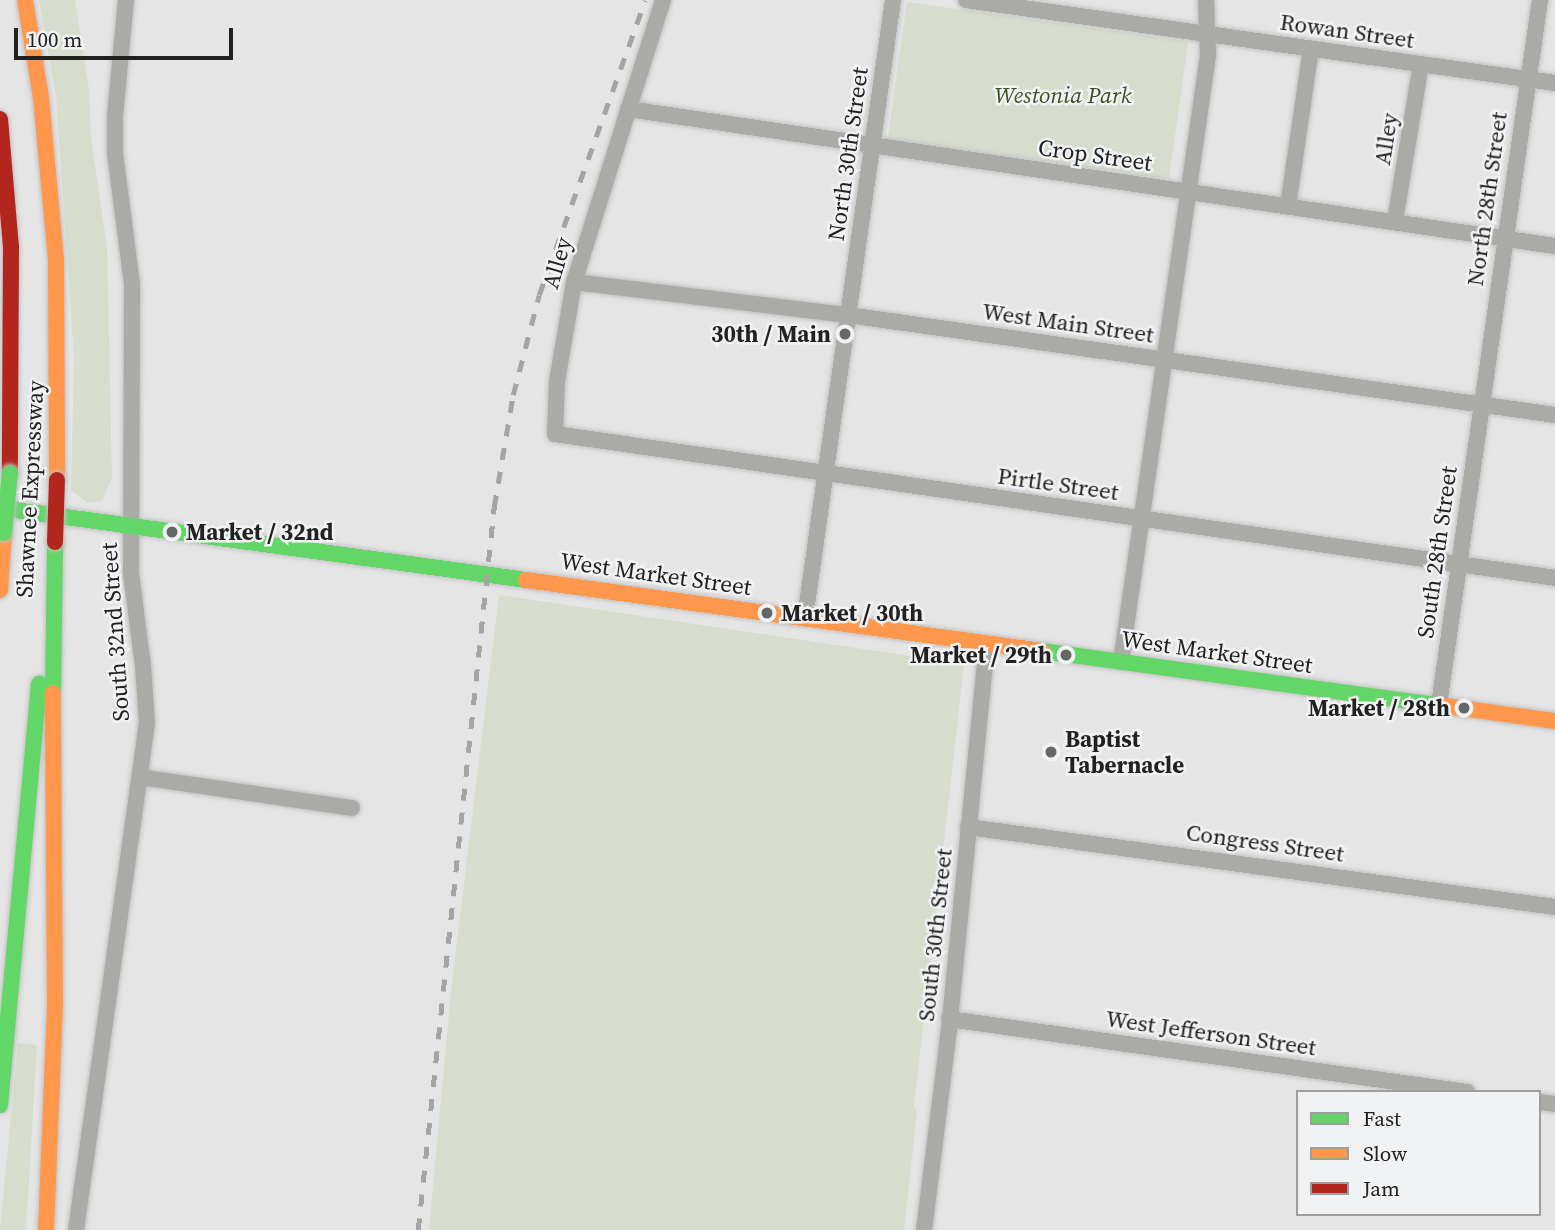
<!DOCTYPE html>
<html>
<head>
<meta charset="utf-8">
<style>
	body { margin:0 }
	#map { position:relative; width:1555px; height:1230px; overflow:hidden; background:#e5e5e5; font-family:"Source Serif 4",serif }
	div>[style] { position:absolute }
	.green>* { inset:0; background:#d6ddcd; transform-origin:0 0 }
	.roads { filter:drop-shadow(0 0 2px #c2c2c2) drop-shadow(0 0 2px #c2c2c2) }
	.street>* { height:16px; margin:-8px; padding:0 8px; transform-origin:8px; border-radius:8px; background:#aaaaa6 }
	.fast>* { height:16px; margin:-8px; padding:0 8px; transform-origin:8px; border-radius:8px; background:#63d668 }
	.slow>* { height:16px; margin:-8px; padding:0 8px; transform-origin:8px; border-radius:8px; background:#ff974d }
	.jam>* { height:16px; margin:-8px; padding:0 8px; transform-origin:8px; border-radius:8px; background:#b3261e }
	.rail>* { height:4.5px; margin-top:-2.25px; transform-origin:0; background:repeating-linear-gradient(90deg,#a4a4a2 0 12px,transparent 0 24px) }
	.bridges { filter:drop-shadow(0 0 2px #c2c2c2) drop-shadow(0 0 2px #c2c2c2) }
	.fast-bridge>* { height:16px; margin:-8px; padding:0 8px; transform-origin:8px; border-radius:8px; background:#63d668 }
	.jam-bridge>* { height:16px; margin:-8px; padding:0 8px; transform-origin:8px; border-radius:8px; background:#b3261e }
	.dots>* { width:19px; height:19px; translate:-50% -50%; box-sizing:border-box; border:4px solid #f1f2f3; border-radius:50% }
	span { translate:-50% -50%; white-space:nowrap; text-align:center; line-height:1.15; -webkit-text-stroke:5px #f1f2f3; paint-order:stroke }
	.street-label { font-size:23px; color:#212122 }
	.park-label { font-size:23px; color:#3c511f; font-style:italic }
	.poi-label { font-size:23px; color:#212122; font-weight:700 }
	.right { translate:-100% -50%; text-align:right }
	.left { translate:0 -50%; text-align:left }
	.legend { position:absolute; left:1296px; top:1090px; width:245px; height:126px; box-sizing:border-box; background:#f1f2f3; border:2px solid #9e9e9f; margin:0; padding:9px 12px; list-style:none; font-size:21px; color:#212122 }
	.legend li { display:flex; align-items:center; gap:14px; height:35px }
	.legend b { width:35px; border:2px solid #9e9e9f }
	.scale { position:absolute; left:14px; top:28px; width:219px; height:32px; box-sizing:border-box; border:4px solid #212122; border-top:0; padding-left:9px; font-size:21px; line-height:24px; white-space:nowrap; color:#212122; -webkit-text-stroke:5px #f1f2f3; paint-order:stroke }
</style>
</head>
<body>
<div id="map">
	<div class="green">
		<div style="clip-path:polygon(39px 0,75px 0,89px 89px,91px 138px,107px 247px,112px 478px,102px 501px,88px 503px,71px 490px,74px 357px,56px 96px)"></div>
		<div style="left:907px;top:2px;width:284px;height:139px;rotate:8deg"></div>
		<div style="clip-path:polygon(499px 595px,964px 664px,914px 1106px,917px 1112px,904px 1230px,429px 1230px,451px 991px)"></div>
		<div style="clip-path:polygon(18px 1043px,37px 1045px,26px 1230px,0 1230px)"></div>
	</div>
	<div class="roads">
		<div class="street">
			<div style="left:663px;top:0;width:296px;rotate:107.5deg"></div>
			<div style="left:574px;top:282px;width:100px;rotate:99.7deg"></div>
			<div style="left:557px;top:381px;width:53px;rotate:92.2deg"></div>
			<div style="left:555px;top:434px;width:1010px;rotate:8.19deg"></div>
			<div style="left:966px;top:0;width:595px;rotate:8.02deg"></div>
			<div style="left:628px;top:109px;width:937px;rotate:8.41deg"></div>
			<div style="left:1288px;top:206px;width:159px;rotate:-81.7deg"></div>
			<div style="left:1395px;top:221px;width:159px;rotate:-80.6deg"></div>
			<div style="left:574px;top:282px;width:276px;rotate:6.9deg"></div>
			<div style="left:848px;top:315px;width:714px;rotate:8.05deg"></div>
			<div style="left:805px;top:618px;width:624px;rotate:-81.9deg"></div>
			<div style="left:1121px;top:662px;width:613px;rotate:-81.84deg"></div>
			<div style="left:1208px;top:55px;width:55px;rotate:-92.1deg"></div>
			<div style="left:1439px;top:705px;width:712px;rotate:-81.85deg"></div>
			<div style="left:140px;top:777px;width:214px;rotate:8.3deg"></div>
			<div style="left:968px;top:827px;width:592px;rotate:7.76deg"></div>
			<div style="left:949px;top:1019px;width:523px;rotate:8.02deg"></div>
			<div style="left:1539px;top:1102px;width:16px;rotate:7deg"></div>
			<div style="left:76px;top:1230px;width:512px;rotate:-82.03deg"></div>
			<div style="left:147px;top:723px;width:57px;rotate:-94deg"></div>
			<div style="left:143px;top:666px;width:94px;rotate:-97.4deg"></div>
			<div style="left:131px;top:573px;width:289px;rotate:-89.8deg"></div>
			<div style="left:132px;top:284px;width:132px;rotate:-97.4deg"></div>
			<div style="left:115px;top:153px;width:37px;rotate:-90deg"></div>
			<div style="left:115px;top:116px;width:117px;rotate:-84.6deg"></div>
			<div style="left:924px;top:1230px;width:202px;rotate:-82.9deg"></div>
			<div style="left:949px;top:1030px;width:388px;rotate:-84.4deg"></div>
		</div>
		<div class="fast">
			<div style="left:0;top:508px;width:531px;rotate:7.79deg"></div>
			<div style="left:1042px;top:651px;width:400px;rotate:7.8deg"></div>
			<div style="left:53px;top:693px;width:151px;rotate:-89.2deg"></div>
			<div style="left:0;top:1105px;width:423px;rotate:-84.7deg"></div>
		</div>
		<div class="slow">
			<div style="left:25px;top:0;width:99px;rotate:80.7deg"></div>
			<div style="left:41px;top:98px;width:163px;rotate:84.7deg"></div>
			<div style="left:56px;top:260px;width:220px;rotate:89.7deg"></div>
			<div style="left:526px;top:580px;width:521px;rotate:7.83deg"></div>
			<div style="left:0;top:590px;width:57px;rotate:-86deg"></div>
			<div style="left:1438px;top:705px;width:118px;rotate:7.8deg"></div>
			<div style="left:46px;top:1230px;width:226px;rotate:-87.7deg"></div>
			<div style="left:55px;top:1004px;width:311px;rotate:-90.4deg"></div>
		</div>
		<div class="jam">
			<div style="left:0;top:119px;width:128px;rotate:85.1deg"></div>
			<div style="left:11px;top:247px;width:226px;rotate:90.3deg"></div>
		</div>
	</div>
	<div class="rail">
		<div style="left:418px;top:1230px;width:727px;rotate:-84deg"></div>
		<div style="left:494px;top:507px;width:114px;rotate:-80.4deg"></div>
		<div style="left:513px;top:395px;width:103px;rotate:-75.4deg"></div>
		<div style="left:539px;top:295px;width:313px;rotate:-70.2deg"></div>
	</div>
	<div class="bridges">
		<div class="fast-bridge">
			<div style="left:4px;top:533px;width:60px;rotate:-84.3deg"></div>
		</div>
		<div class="jam-bridge">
			<div style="left:55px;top:542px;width:62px;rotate:-88.2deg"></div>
		</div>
	</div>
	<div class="dots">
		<div style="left:845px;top:334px;background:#666"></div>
		<div style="left:172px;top:532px;background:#666"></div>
		<div style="left:767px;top:613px;background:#666"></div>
		<div style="left:1066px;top:655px;background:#666"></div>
		<div style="left:1464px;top:708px;background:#666"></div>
		<div style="left:1051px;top:752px;background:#666"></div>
	</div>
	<div class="street-label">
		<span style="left:1347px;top:31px;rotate:8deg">Rowan Street</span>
		<span style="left:1386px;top:139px;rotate:-81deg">Alley</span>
		<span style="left:848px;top:154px;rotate:-82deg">North 30th Street</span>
		<span style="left:1095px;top:155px;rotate:8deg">Crop Street</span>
		<span style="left:1487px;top:199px;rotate:-82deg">North 28th Street</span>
		<span style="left:557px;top:263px;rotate:-74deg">Alley</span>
		<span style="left:1068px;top:323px;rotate:8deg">West Main Street</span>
		<span style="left:1058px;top:484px;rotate:8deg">Pirtle Street</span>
		<span style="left:30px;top:489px;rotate:-87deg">Shawnee Expressway</span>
		<span style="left:1437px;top:552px;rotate:-82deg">South 28th Street</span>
		<span style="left:656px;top:574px;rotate:8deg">West Market Street</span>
		<span style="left:115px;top:632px;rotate:-94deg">South 32nd Street</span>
		<span style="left:1217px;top:652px;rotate:8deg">West Market Street</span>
		<span style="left:1265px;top:843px;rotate:8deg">Congress Street</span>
		<span style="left:935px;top:935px;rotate:-84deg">South 30th Street</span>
		<span style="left:1211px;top:1033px;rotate:8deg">West Jefferson Street</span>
	</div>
	<div class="park-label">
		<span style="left:1063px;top:95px">Westonia Park</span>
	</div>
	<div class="poi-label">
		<span class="right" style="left:831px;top:334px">30th / Main</span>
		<span class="left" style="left:186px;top:532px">Market / 32nd</span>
		<span class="left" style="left:781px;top:613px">Market / 30th</span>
		<span class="right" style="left:1052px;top:655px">Market / 29th</span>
		<span class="right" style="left:1450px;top:708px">Market / 28th</span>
		<span class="left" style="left:1065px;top:752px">Baptist<br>Tabernacle</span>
	</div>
	<ul class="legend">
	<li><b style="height:9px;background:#63d668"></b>Fast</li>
	<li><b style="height:9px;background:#ff974d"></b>Slow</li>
	<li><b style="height:9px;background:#b3261e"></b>Jam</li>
	</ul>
	<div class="scale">100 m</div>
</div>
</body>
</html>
